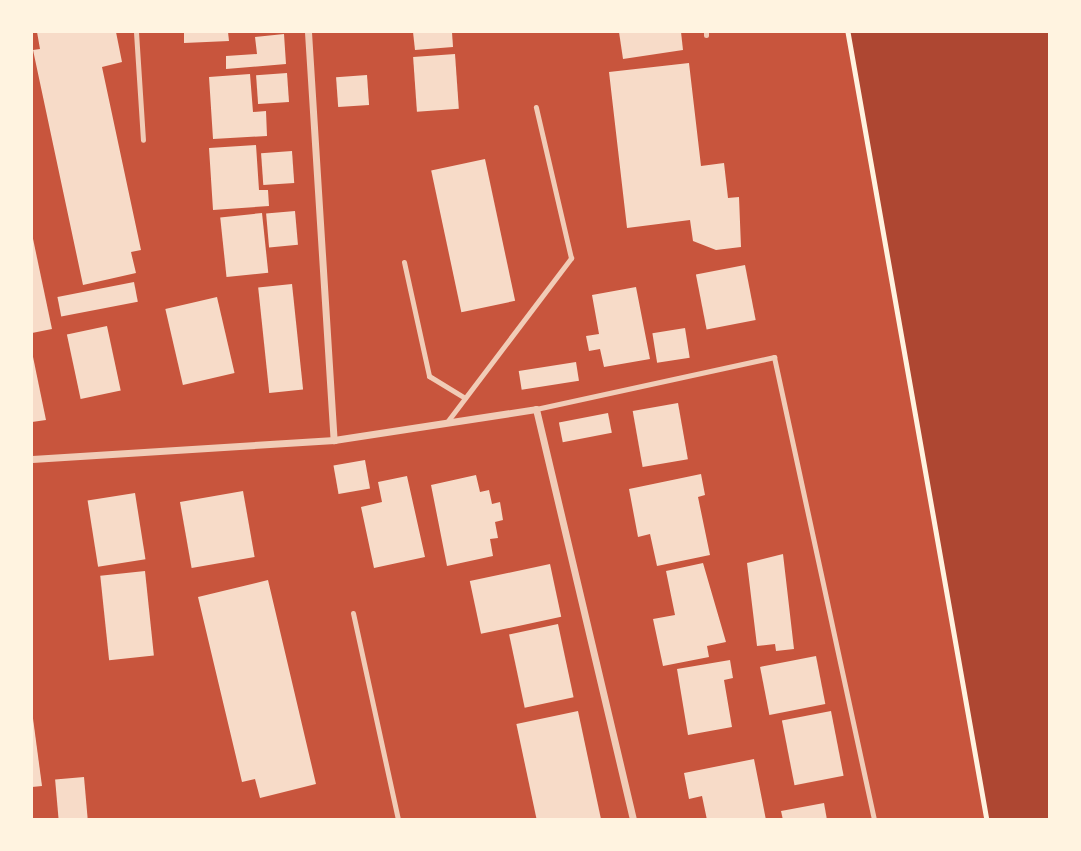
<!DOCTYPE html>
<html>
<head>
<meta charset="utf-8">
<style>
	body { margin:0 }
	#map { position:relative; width:1081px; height:851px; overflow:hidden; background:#c8553d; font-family:Overpass,sans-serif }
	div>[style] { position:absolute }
	.green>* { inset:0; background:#ae4732 }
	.building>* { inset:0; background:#f7dbc8; transform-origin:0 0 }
	.path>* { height:4.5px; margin:-2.25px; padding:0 2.25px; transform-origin:2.25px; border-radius:2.25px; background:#fff3e0 }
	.service>* { height:5px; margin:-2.5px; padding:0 2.5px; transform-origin:2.5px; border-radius:2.5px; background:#f1ccb7 }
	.minor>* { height:7px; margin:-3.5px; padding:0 3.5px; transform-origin:3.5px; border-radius:3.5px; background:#f1ccb7 }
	span { translate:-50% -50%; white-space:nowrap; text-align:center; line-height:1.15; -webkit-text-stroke:6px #fff3e0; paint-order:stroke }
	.frame { position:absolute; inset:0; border:33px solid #fff3e0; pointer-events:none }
</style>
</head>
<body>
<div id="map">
	<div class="green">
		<div style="clip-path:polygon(848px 32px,1049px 32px,1049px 819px,987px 819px)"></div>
	</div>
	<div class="building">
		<div style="clip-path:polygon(37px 32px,116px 32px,122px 62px,102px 67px,141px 250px,131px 252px,136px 273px,83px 285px,33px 50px,40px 49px)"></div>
		<div style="clip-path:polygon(184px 32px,228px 32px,229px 41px,184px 43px)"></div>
		<div style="clip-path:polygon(413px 32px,452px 32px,453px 47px,415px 50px)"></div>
		<div style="clip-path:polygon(619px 32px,681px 32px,683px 50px,623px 59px)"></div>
		<div style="clip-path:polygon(284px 34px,286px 64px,226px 69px,226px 56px,257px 54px,255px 37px)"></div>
		<div style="left:455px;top:54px;width:55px;height:42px;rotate:86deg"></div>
		<div style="clip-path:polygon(689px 63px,701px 166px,724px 163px,728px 198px,739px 197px,741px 247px,716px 250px,693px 241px,690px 220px,627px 228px,609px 72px)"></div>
		<div style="left:287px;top:73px;width:29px;height:31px;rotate:86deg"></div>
		<div style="clip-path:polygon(250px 74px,253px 112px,266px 111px,267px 136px,213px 139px,209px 77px)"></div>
		<div style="left:367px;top:75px;width:30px;height:31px;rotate:86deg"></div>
		<div style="clip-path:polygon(256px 145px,259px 190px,268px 190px,269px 206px,213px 210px,209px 148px)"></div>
		<div style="left:292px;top:151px;width:32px;height:31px;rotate:86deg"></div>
		<div style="left:485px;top:159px;width:145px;height:55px;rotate:78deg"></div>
		<div style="left:295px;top:211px;width:34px;height:29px;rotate:85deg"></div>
		<div style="left:262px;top:213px;width:60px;height:42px;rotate:84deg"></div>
		<div style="clip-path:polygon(32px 234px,52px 329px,32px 333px)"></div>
		<div style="left:745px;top:265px;width:56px;height:50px;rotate:79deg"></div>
		<div style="left:134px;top:282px;width:20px;height:78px;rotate:79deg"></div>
		<div style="left:292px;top:284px;width:106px;height:34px;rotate:84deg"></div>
		<div style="clip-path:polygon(636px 287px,650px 359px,604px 367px,600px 349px,589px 351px,586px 336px,599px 334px,592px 295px)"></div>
		<div style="left:217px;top:297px;width:78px;height:53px;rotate:77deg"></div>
		<div style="left:107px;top:326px;width:66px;height:41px;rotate:78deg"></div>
		<div style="left:685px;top:328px;width:30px;height:33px;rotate:81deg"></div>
		<div style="clip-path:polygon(32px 352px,46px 420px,32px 422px)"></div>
		<div style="left:576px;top:362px;width:19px;height:58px;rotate:81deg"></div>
		<div style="left:678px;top:403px;width:57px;height:46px;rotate:80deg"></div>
		<div style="left:608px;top:413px;width:20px;height:50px;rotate:79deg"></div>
		<div style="left:365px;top:460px;width:29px;height:32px;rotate:80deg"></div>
		<div style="clip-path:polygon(701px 474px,705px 495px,698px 497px,710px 555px,657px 566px,650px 534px,638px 537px,629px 489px)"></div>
		<div style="clip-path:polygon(476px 475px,480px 492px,489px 490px,492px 504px,500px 502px,503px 520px,495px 522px,498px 538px,490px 539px,493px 556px,447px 566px,431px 485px)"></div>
		<div style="clip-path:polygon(407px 476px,425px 557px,374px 568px,361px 507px,382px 502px,378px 482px)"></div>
		<div style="left:243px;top:491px;width:67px;height:64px;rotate:80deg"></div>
		<div style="left:135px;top:493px;width:67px;height:48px;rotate:81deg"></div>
		<div style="clip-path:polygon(783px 554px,794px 649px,776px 651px,775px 644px,757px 646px,747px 563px)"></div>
		<div style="clip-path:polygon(703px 563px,726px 642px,707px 646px,709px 657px,663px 666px,653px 619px,675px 615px,666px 571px)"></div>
		<div style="left:550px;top:564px;width:54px;height:82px;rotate:78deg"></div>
		<div style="left:145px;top:571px;width:85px;height:45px;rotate:84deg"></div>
		<div style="clip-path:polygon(268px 580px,316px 784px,260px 798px,255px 779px,242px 782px,198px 597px)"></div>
		<div style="left:558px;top:624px;width:75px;height:50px;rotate:78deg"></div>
		<div style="left:816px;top:656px;width:49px;height:57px;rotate:79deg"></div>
		<div style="clip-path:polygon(730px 660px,733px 678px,724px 680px,732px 727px,688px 735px,677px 669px)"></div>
		<div style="clip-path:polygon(32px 711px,42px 786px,32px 787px)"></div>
		<div style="left:578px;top:711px;width:112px;height:63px;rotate:78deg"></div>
		<div style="left:831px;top:711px;width:66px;height:50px;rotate:79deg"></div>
		<div style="clip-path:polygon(754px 759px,766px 820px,707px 820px,702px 796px,689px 799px,684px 773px)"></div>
		<div style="left:84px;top:777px;width:43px;height:29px;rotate:85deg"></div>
		<div style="clip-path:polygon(824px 803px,827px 820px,783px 820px,781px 811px)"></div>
	</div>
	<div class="path">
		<div style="left:848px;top:32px;width:800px;rotate:80deg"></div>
	</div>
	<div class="service">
		<div style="left:136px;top:32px;width:108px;rotate:86.3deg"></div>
		<div style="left:706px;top:32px;width:3px;rotate:90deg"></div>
		<div style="left:404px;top:262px;width:117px;rotate:77.6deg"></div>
		<div style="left:429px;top:376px;width:42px;rotate:31.4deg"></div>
		<div style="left:536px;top:409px;width:244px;rotate:-12.3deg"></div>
		<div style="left:774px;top:357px;width:474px;rotate:77.8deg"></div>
		<div style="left:447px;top:422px;width:206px;rotate:-52.9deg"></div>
		<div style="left:571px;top:258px;width:155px;rotate:-103.1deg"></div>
		<div style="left:353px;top:613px;width:212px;rotate:77.7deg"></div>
	</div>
	<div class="minor">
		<div style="left:308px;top:32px;width:409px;rotate:86.4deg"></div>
		<div style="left:32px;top:459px;width:303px;rotate:-3.6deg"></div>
		<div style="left:334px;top:440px;width:204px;rotate:-8.7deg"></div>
		<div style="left:536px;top:409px;width:422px;rotate:76.7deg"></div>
	</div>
	<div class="frame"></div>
</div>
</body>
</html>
